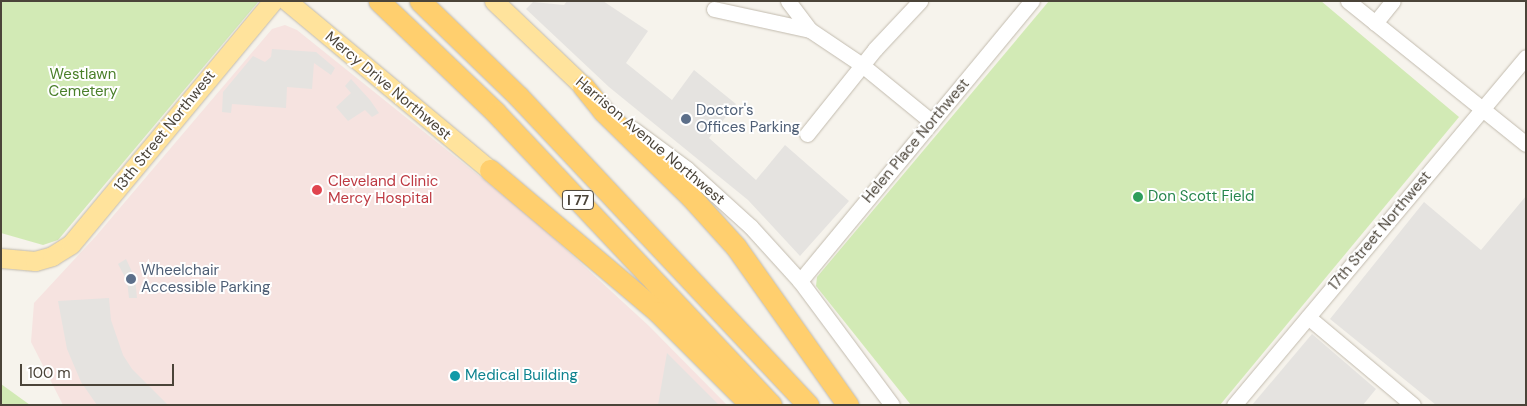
<!DOCTYPE html>
<html>
<head>
<meta charset="utf-8">
<style>
	body { margin:0 }
	#map { position:relative; width:1527px; height:406px; overflow:hidden; background:#f6f3ec; font-family:"DM Sans",sans-serif }
	div>[style] { position:absolute }
	.medical>* { inset:0; background:#f6e3e0 }
	.green>* { inset:0; background:#d2eab5 }
	.parking>* { inset:0; background:#e5e3e0 }
	.roads { filter:drop-shadow(0 0 1px #c2bbae) drop-shadow(0 0 1px #c2bbae) }
	.minor>* { height:15px; margin:-7.5px; padding:0 7.5px; transform-origin:7.5px; border-radius:7.5px; background:#fff }
	.major>* { height:19px; margin:-9.5px; padding:0 9.5px; transform-origin:9.5px; border-radius:9.5px; background:#ffe39c }
	.highway>* { height:21px; margin:-10.5px; padding:0 10.5px; transform-origin:10.5px; border-radius:10.5px; background:#ffcf6e }
	.dots>* { width:14px; height:14px; translate:-50% -50%; box-sizing:border-box; border:2px solid #fff; border-radius:50% }
	span { translate:-50% -50%; white-space:nowrap; text-align:center; line-height:1.15; -webkit-text-stroke:4px #fff; paint-order:stroke }
	.shield-label span { padding:1px 4px; background:#fff; border:1px solid; border-radius:4px; -webkit-text-stroke-width:0 }
	.shield-label { font-size:14px; color:#4b4439; font-weight:700 }
	.park-label { font-size:15px; color:#4a7f2a }
	.street-label { font-size:15px; color:#4b4439 }
	.service-label { font-size:15px; color:#4e5e75 }
	.left { translate:0 -50%; text-align:left }
	.health-label { font-size:15px; color:#be3a42 }
	.leisure-label { font-size:15px; color:#27864d }
	.culture-label { font-size:15px; color:#0d838f }
	.frame { position:absolute; inset:0; border:2px solid #4b4439; pointer-events:none }
	.scale { position:absolute; left:20px; top:364px; width:154px; height:22px; box-sizing:border-box; border:2px solid #4b4439; border-top:0; padding-left:6px; font-size:15px; line-height:18px; white-space:nowrap; color:#4b4439; -webkit-text-stroke:4px #fff; paint-order:stroke }
</style>
</head>
<body>
<div id="map">
	<div class="medical">
		<div style="clip-path:polygon(285px 25px,297px 30px,534px 220px,649px 326px,727px 405px,63px 405px,31px 342px,34px 303px,96px 236px,272px 29px)"></div>
	</div>
	<div class="green">
		<div style="clip-path:polygon(1px 1px,259px 1px,58px 240px,43px 245px,1px 233px)"></div>
		<div style="clip-path:polygon(1049px 1px,1321px 1px,1459px 117px,1220px 405px,911px 405px,816px 286px,817px 277px)"></div>
		<div style="clip-path:polygon(1px 384px,30px 405px,1px 405px)"></div>
	</div>
	<div class="parking">
		<div style="clip-path:polygon(567px 1px,603px 1px,648px 31px,626px 63px,672px 100px,694px 70px,736px 104px,709px 138px,756px 180px,785px 145px,849px 201px,800px 256px,748px 200px,609px 87px,526px 9px,533px 2px,564px 5px)"></div>
		<div style="clip-path:polygon(272px 49px,316px 52px,335px 68px,331px 75px,314px 63px,312px 89px,287px 87px,286px 108px,232px 104px,231px 113px,222px 112px,223px 92px,253px 56px,265px 62px,271px 57px)"></div>
		<div style="clip-path:polygon(351px 79px,370px 100px,379px 113px,372px 117px,365px 110px,348px 121px,336px 107px,351px 93px,345px 86px)"></div>
		<div style="clip-path:polygon(1526px 196px,1526px 405px,1436px 405px,1330px 319px,1424px 202px,1481px 250px)"></div>
		<div style="clip-path:polygon(126px 259px,135px 278px,137px 298px,129px 298px,127px 281px,118px 264px)"></div>
		<div style="clip-path:polygon(109px 298px,111px 320px,123px 355px,132px 369px,168px 405px,97px 405px,81px 382px,67px 349px,58px 301px)"></div>
		<div style="clip-path:polygon(1312px 334px,1376px 389px,1363px 405px,1252px 405px)"></div>
		<div style="clip-path:polygon(667px 353px,719px 405px,658px 405px)"></div>
	</div>
	<div class="roads">
		<div class="minor">
			<div style="left:788px;top:1px;width:36px;rotate:53deg"></div>
			<div style="left:1348px;top:1px;width:228px;rotate:38.8deg"></div>
			<div style="left:714px;top:9px;width:98px;rotate:12.3deg"></div>
			<div style="left:810px;top:30px;width:63px;rotate:33.9deg"></div>
			<div style="left:862px;top:65px;width:90px;rotate:39.2deg"></div>
			<div style="left:1375px;top:23px;width:28px;rotate:-51deg"></div>
			<div style="left:633px;top:129px;width:67px;rotate:36.5deg"></div>
			<div style="left:687px;top:169px;width:86px;rotate:42.2deg"></div>
			<div style="left:751px;top:227px;width:73px;rotate:47.8deg"></div>
			<div style="left:800px;top:281px;width:154px;rotate:53.4deg"></div>
			<div style="left:807px;top:134px;width:109px;rotate:-51.3deg"></div>
			<div style="left:875px;top:49px;width:66px;rotate:-46.8deg"></div>
			<div style="left:800px;top:281px;width:364px;rotate:-50.4deg"></div>
			<div style="left:1308px;top:317px;width:137px;rotate:40deg"></div>
			<div style="left:1234px;top:405px;width:454px;rotate:-50deg"></div>
		</div>
		<div class="major">
			<div style="left:287px;top:1px;width:264px;rotate:39.8deg"></div>
			<div style="left:494px;top:1px;width:123px;rotate:43.7deg"></div>
			<div style="left:1px;top:258px;width:34px;rotate:5deg"></div>
			<div style="left:35px;top:261px;width:18px;rotate:-16deg"></div>
			<div style="left:52px;top:256px;width:22px;rotate:-32deg"></div>
			<div style="left:71px;top:244px;width:316px;rotate:-50.3deg"></div>
		</div>
		<div class="highway">
			<div style="left:379px;top:1px;width:162px;rotate:43.7deg"></div>
			<div style="left:496px;top:113px;width:401px;rotate:46.7deg"></div>
			<div style="left:420px;top:1px;width:136px;rotate:44.1deg"></div>
			<div style="left:518px;top:96px;width:424px;rotate:46.8deg"></div>
			<div style="left:583px;top:86px;width:32px;rotate:51deg"></div>
			<div style="left:603px;top:111px;width:123px;rotate:44.3deg"></div>
			<div style="left:691px;top:197px;width:67px;rotate:48deg"></div>
			<div style="left:736px;top:247px;width:194px;rotate:54.7deg"></div>
			<div style="left:490px;top:170px;width:220px;rotate:40.2deg"></div>
			<div style="left:658px;top:312px;width:132px;rotate:45deg"></div>
		</div>
	</div>
	<div class="dots">
		<div style="left:686px;top:119px;background:#5c6f8a"></div>
		<div style="left:317px;top:190px;background:#e0444e"></div>
		<div style="left:1138px;top:197px;background:#2e9e5b"></div>
		<div style="left:131px;top:279px;background:#5c6f8a"></div>
		<div style="left:455px;top:376px;background:#0f9aa8"></div>
	</div>
	<div class="shield-label">
		<span style="left:578px;top:200px">I 77</span>
	</div>
	<div class="park-label">
		<span style="left:83px;top:83px">Westlawn<br>Cemetery</span>
	</div>
	<div class="street-label">
		<span style="left:388px;top:86px;rotate:40deg">Mercy Drive Northwest</span>
		<span style="left:165px;top:131px;rotate:-51deg">13th Street Northwest</span>
		<span style="left:650px;top:141px;rotate:40deg">Harrison Avenue Northwest</span>
		<span style="left:916px;top:141px;rotate:-50deg">Helen Place Northwest</span>
		<span style="left:1380px;top:231px;rotate:-50deg">17th Street Northwest</span>
	</div>
	<div class="service-label">
		<span class="left" style="left:696px;top:119px">Doctor's<br>Offices Parking</span>
		<span class="left" style="left:141px;top:279px">Wheelchair<br>Accessible Parking</span>
	</div>
	<div class="health-label">
		<span class="left" style="left:328px;top:190px">Cleveland Clinic<br>Mercy Hospital</span>
	</div>
	<div class="leisure-label">
		<span class="left" style="left:1148px;top:197px">Don Scott Field</span>
	</div>
	<div class="culture-label">
		<span class="left" style="left:465px;top:376px">Medical Building</span>
	</div>
	<div class="frame"></div>
	<div class="scale">100 m</div>
</div>
</body>
</html>
